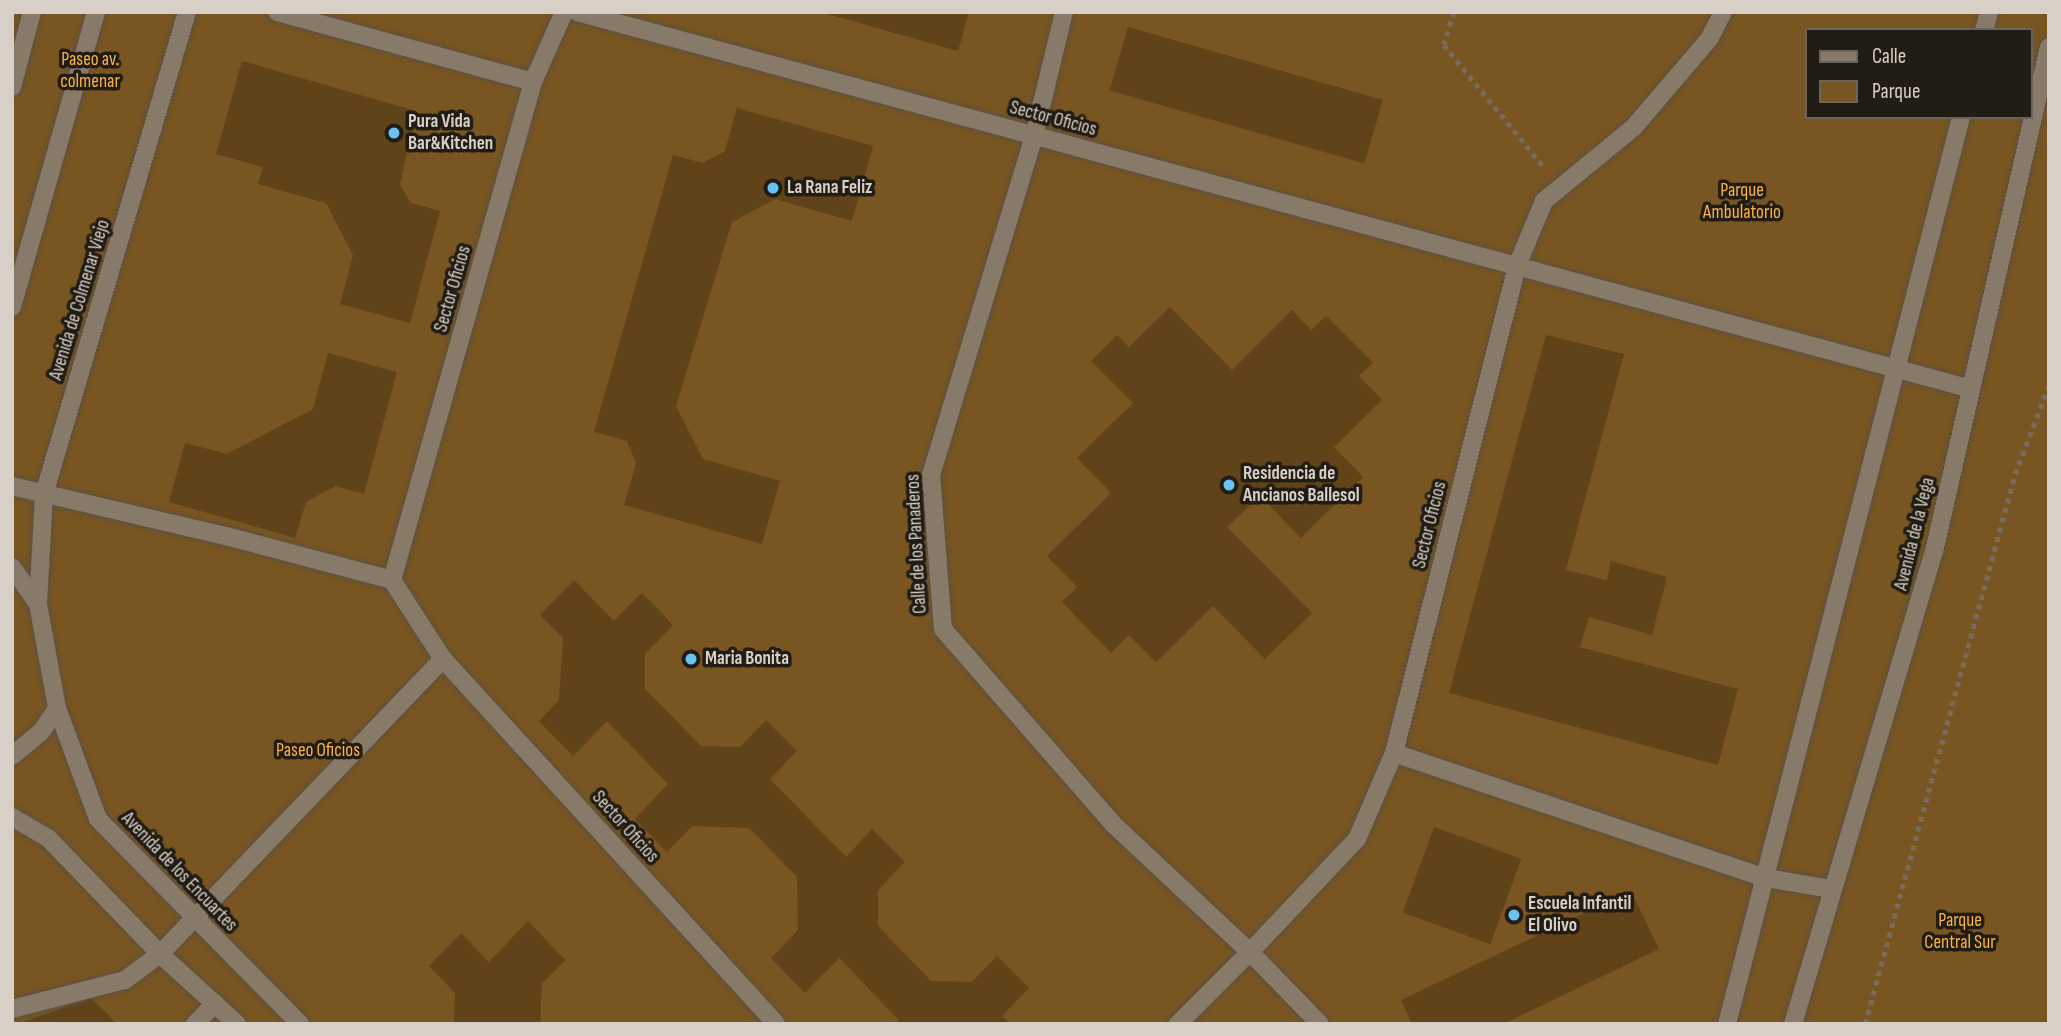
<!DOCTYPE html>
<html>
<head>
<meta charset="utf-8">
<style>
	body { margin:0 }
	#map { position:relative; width:2061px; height:1036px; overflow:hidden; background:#3f3323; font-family:"Sofia Sans Condensed",sans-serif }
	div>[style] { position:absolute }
	.green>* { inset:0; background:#795521 }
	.building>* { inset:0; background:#604318; transform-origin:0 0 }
	.path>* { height:4.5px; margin-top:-2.25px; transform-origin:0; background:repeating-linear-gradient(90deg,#776c5f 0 5px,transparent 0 10px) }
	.roads { filter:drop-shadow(0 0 2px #5b5143) drop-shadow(0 0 2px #5b5143) }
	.pedestrian>* { height:18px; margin:-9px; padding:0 9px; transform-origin:9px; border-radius:9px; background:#887a68 }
	.minor>* { height:18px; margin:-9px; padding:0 9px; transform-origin:9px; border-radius:9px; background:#887a68 }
	.dots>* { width:19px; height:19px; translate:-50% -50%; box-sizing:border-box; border:4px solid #211c14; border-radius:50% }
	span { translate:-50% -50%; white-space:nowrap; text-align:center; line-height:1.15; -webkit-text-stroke:7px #211c14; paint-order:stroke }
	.park-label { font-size:19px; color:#fcb346 }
	.street-label { font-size:19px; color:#d8d0c7 }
	.poi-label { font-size:19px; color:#d8d0c7; font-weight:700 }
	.left { translate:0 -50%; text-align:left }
	.frame { position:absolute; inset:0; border:14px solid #d8d0c7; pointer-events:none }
	.legend { position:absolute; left:1805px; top:28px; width:228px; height:91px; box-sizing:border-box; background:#211c14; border:2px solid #6a645c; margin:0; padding:9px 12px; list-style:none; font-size:21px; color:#d8d0c7 }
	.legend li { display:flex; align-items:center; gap:14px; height:35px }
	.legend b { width:35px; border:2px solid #6a645c }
</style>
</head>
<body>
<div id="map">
	<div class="green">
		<div style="clip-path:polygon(evenodd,12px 12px,2049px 12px,2049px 1024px,12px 1024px,12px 12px,1807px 30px,2031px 30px,2031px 117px,1807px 117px,1807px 30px)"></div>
	</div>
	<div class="building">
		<div style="clip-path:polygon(821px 12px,969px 12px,958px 51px)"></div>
		<div style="left:1128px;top:27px;width:265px;height:66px;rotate:16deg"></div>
		<div style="clip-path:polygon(242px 61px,416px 111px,400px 185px,411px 203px,440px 211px,410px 323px,340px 304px,353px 255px,326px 203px,258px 184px,263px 167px,216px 154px)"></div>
		<div style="clip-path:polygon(737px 108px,873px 146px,852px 221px,775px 199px,732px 222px,676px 406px,703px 459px,780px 481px,762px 544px,624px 505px,636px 463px,627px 441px,594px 432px,673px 155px,703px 163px,725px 151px)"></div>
		<div style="clip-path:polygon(1170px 307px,1232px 370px,1292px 310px,1311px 330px,1326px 316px,1373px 363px,1359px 376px,1382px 400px,1334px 447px,1363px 477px,1301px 538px,1260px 496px,1227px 527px,1312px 613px,1265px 659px,1213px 606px,1156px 662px,1129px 635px,1111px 653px,1062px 602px,1077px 587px,1047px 556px,1111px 493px,1077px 458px,1133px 403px,1091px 361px,1117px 335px,1129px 347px)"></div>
		<div style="clip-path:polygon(1546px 335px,1624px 354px,1566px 570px,1607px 580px,1611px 561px,1667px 577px,1652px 635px,1589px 617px,1580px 647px,1738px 689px,1718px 765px,1449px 693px)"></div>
		<div style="clip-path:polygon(328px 353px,397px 372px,364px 494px,336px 486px,306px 502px,295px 538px,169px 502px,185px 443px,227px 454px,313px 409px)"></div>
		<div style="clip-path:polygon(574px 580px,614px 621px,642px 593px,673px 625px,645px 654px,645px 689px,701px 746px,740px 747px,766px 720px,797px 751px,770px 779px,846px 857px,872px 829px,905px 862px,878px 890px,878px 926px,931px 981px,972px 982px,997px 956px,1029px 988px,1002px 1016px,1010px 1024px,895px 1024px,899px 1020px,839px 958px,805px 993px,771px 958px,798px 930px,797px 877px,749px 828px,692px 826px,667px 852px,635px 819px,668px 784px,607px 721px,573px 756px,539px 721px,559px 700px,563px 638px,540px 615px)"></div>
		<div style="left:1434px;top:827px;width:93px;height:91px;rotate:20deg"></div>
		<div style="clip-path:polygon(1631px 891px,1659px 949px,1503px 1024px,1412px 1024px,1401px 1000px)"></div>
		<div style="clip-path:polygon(528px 921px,565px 960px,542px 983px,540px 1024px,454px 1024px,455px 993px,429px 966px,461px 933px,489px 962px)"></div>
		<div style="clip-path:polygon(91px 998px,117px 1024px,21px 1024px,21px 1023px)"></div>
	</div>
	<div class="path">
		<div style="left:1454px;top:12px;width:34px;rotate:107deg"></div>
		<div style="left:1444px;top:45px;width:158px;rotate:50.7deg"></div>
		<div style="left:1865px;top:1024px;width:570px;rotate:-74.74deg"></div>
		<div style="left:2015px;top:474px;width:95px;rotate:-69.1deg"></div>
	</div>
	<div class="roads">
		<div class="pedestrian">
			<div style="left:277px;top:12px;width:265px;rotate:15.3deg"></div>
			<div style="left:577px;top:12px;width:1444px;rotate:15.13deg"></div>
			<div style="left:1723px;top:12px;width:29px;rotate:117deg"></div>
			<div style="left:1710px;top:38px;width:117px;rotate:130.5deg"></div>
			<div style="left:1634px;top:127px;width:117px;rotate:140.6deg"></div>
			<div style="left:1544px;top:201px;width:70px;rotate:112.6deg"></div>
			<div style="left:1517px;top:266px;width:502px;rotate:104.17deg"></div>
			<div style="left:1394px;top:753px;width:392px;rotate:18.6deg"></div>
			<div style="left:1766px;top:878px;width:67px;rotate:9.5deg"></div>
			<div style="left:12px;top:307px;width:307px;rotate:-74.1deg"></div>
			<div style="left:12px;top:486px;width:220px;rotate:13.2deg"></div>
			<div style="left:226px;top:536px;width:172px;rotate:14.8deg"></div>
			<div style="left:392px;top:580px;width:94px;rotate:57.2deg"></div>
			<div style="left:443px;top:659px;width:494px;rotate:47.6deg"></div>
			<div style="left:392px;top:580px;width:518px;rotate:-74.19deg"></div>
			<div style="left:533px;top:82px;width:77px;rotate:-66.1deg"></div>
			<div style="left:1250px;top:952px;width:156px;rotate:-46.6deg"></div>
			<div style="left:1357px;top:839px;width:94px;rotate:-66.7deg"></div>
			<div style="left:12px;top:1009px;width:117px;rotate:-14.4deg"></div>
			<div style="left:125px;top:980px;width:44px;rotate:-36.6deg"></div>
			<div style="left:160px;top:954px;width:409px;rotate:-46.2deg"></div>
			<div style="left:195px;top:1024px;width:29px;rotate:-46deg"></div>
		</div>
		<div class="minor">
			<div style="left:187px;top:12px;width:503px;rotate:106.52deg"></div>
			<div style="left:44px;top:494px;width:110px;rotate:93.1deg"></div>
			<div style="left:38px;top:604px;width:106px;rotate:79.6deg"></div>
			<div style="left:57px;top:708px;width:118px;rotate:69.7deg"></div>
			<div style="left:98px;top:819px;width:288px;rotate:45.4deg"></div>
			<div style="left:1064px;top:12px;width:128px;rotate:103.6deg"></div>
			<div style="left:1034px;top:136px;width:353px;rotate:106.9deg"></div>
			<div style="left:931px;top:474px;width:155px;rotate:85.6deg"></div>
			<div style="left:943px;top:629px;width:259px;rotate:48.9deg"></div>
			<div style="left:1113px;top:824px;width:187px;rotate:43.1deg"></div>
			<div style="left:1250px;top:952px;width:102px;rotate:135deg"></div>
			<div style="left:1984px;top:30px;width:19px;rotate:-74deg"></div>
			<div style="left:12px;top:87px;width:78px;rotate:-75.1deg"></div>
			<div style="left:12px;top:567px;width:45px;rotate:54.9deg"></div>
			<div style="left:12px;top:756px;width:38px;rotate:-40deg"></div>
			<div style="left:41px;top:732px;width:29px;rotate:-56deg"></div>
			<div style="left:12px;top:817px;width:42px;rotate:30.3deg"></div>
			<div style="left:48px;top:838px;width:161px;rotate:46deg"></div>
			<div style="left:160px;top:954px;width:104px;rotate:42.3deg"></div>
			<div style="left:1250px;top:952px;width:100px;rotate:45.8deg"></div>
			<div style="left:1727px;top:1024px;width:937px;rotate:-75.53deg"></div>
			<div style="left:1793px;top:1024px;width:493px;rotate:-73.4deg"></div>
			<div style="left:1934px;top:552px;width:518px;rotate:-77.17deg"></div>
		</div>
	</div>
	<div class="dots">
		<div style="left:394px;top:133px;background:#69c3f1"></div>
		<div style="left:773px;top:188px;background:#69c3f1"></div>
		<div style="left:1229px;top:485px;background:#69c3f1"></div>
		<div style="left:691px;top:659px;background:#69c3f1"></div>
		<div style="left:1514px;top:915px;background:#69c3f1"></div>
	</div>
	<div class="park-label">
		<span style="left:90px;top:71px">Paseo av.<br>colmenar</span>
		<span style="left:1742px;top:202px">Parque<br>Ambulatorio</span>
		<span style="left:318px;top:751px">Paseo Oficios</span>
		<span style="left:1960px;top:932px">Parque<br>Central Sur</span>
	</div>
	<div class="street-label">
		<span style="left:1053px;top:119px;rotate:15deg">Sector Oficios</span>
		<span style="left:453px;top:289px;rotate:-74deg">Sector Oficios</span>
		<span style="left:80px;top:300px;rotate:-73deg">Avenida de Colmenar Viejo</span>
		<span style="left:1430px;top:525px;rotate:-76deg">Sector Oficios</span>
		<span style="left:1915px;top:534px;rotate:-76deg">Avenida de la Vega</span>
		<span style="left:917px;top:544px;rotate:-93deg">Calle de los Panaderos</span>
		<span style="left:625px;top:827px;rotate:48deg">Sector Oficios</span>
		<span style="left:179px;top:872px;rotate:46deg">Avenida de los Encuartes</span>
	</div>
	<div class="poi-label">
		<span class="left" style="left:408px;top:133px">Pura Vida<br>Bar&amp;Kitchen</span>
		<span class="left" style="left:787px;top:188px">La Rana Feliz</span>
		<span class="left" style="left:1243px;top:485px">Residencia de<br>Ancianos Ballesol</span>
		<span class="left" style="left:705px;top:659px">Maria Bonita</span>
		<span class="left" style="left:1528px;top:915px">Escuela Infantil<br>El Olivo</span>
	</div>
	<div class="frame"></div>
	<ul class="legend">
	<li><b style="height:9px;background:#887a68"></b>Calle</li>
	<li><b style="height:19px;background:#795521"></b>Parque</li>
	</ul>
</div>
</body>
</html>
